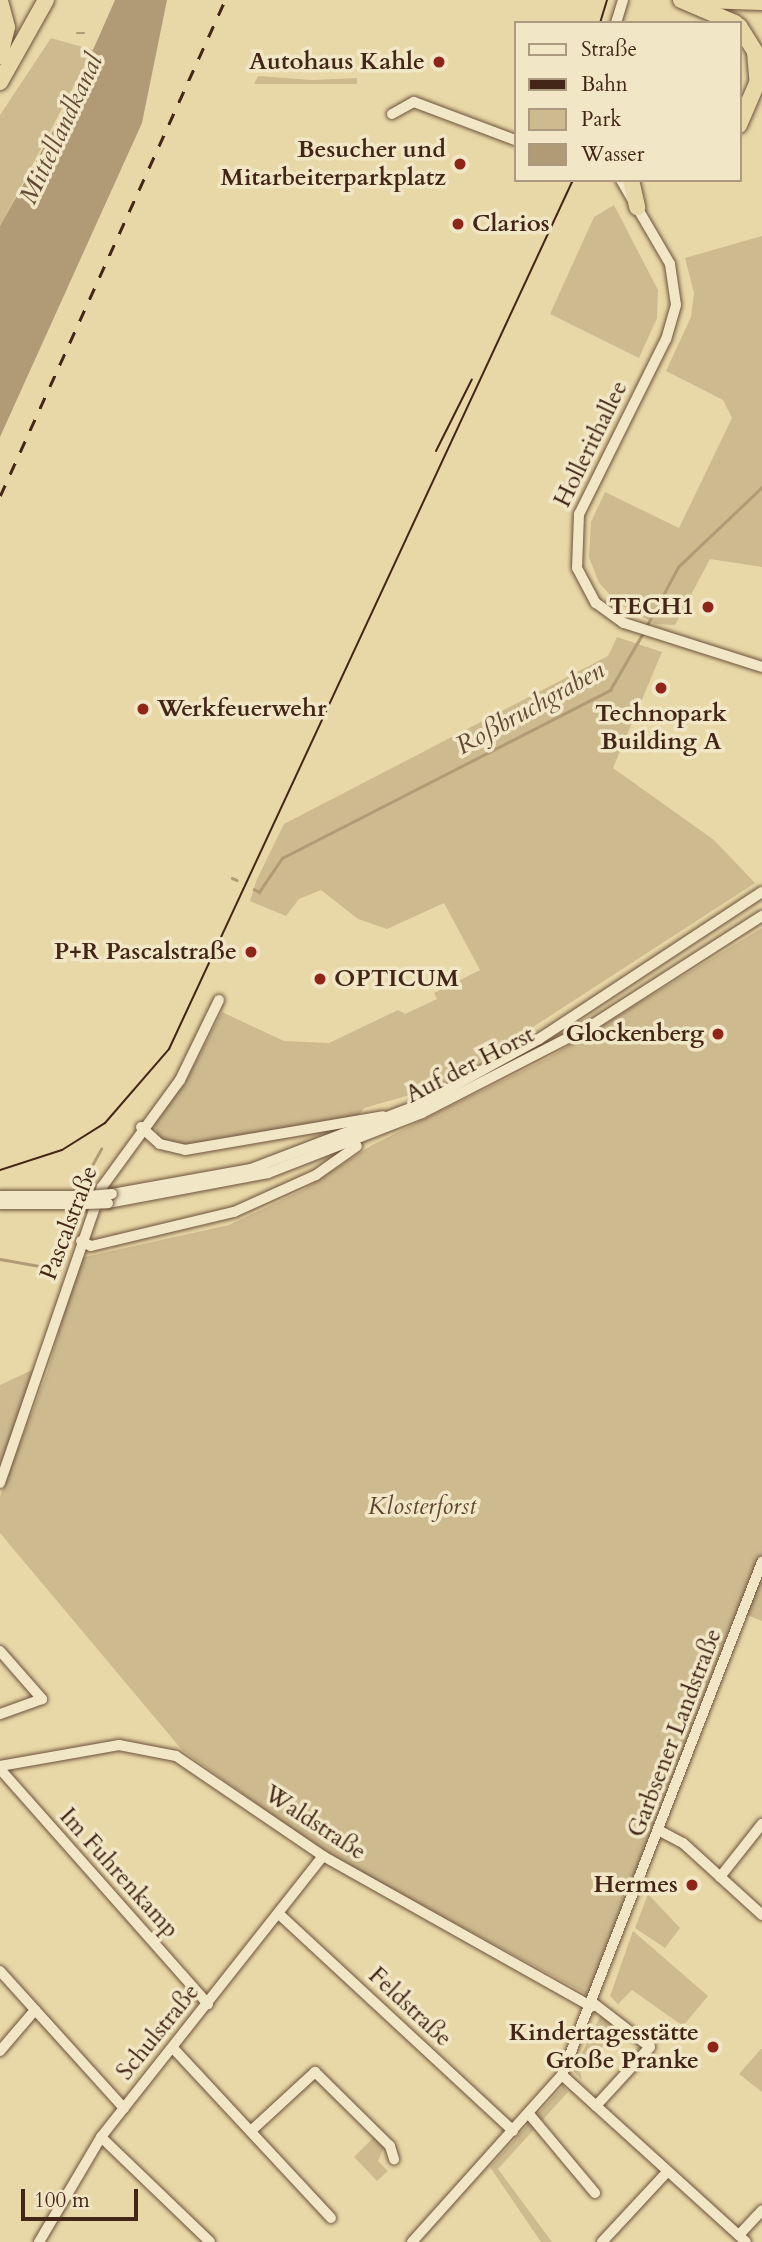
<!DOCTYPE html>
<html>
<head>
<meta charset="utf-8">
<style>
	body { margin:0 }
	#map { position:relative; width:762px; height:2242px; overflow:hidden; background:#e9d8a7; font-family:Cardo,serif }
	div>[style] { position:absolute }
	.green>* { inset:0; background:#cdba8f }
	.water>* { inset:0; background:#b19b76 }
	.stream>* { height:2.5px; margin:-1.25px; padding:0 1.25px; transform-origin:1.25px; border-radius:1.25px; background:#b19b76 }
	.roads { filter:drop-shadow(0 0 2px #6c523c) drop-shadow(0 0 2px #6c523c) }
	.minor>* { height:10px; margin:-5px; padding:0 5px; transform-origin:5px; border-radius:5px; background:#f1e6c6 }
	.highway>* { height:16px; margin:-8px; padding:0 8px; transform-origin:8px; border-radius:8px; background:#e9d8a7 }
	.tram>* { height:2px; margin:-1px; padding:0 1px; transform-origin:1px; border-radius:1px; background:#432618 }
	.rail>* { height:2.5px; margin-top:-1.25px; transform-origin:0; background:repeating-linear-gradient(90deg,#432618 0 12px,transparent 0 24px) }
	.bridges { filter:drop-shadow(0 0 2px #6c523c) drop-shadow(0 0 2px #6c523c) }
	.minor-bridge>* { height:10px; margin:-5px; padding:0 5px; transform-origin:5px; border-radius:5px; background:#f1e6c6 }
	.dots>* { width:19px; height:19px; translate:-50% -50%; box-sizing:border-box; border:4px solid #f1e6c6; border-radius:50% }
	span { translate:-50% -50%; white-space:nowrap; text-align:center; line-height:1.15; -webkit-text-stroke:7px #f1e6c6; paint-order:stroke }
	.poi-label { font-size:24px; color:#432618; font-weight:700 }
	.right { translate:-100% -50%; text-align:right }
	.left { translate:0 -50%; text-align:left }
	.street-label { font-size:24px; color:#432618 }
	.park-label { font-size:24px; color:#5f4430; font-style:italic }
	.water-label { font-size:26px; color:#644934; font-style:italic }
	.legend { position:absolute; left:514px; top:21px; width:228px; height:161px; box-sizing:border-box; background:#f1e6c6; border:2px solid #ab9980; margin:0; padding:9px 12px; list-style:none; font-size:21px; color:#432618 }
	.legend li { display:flex; align-items:center; gap:14px; height:35px }
	.legend b { width:35px; border:2px solid #ab9980 }
	.scale { position:absolute; left:21px; top:2189px; width:117px; height:32px; box-sizing:border-box; border:4px solid #432618; border-top:0; padding-left:9px; font-size:21px; line-height:24px; white-space:nowrap; color:#432618; -webkit-text-stroke:5px #f1e6c6; paint-order:stroke }
</style>
</head>
<body>
<div id="map">
	<div class="green">
		<div style="clip-path:polygon(51px 38px,93px 50px,0 226px,0 115px)"></div>
		<div style="clip-path:polygon(258px 76px,312px 80px,357px 78px,357px 84px,254px 84px)"></div>
		<div style="clip-path:polygon(614px 205px,658px 290px,657px 318px,639px 358px,550px 314px,594px 217px)"></div>
		<div style="clip-path:polygon(762px 236px,762px 567px,710px 559px,675px 625px,655px 624px,618px 603px,599px 583px,589px 557px,591px 522px,605px 492px,679px 528px,732px 418px,723px 400px,666px 371px,691px 317px,694px 293px,685px 258px)"></div>
		<div style="clip-path:polygon(617px 637px,662px 652px,613px 768px,714px 840px,755px 883px,442px 1086px,364px 1108px,358px 1116px,176px 1146px,158px 1137px,153px 1121px,184px 1085px,222px 1012px,284px 1041px,329px 1043px,398px 1010px,405px 1014px,437px 999px,434px 993px,480px 970px,444px 903px,387px 929px,358px 919px,321px 890px,299px 899px,286px 916px,250px 901px,257px 879px,284px 824px,608px 656px)"></div>
		<div style="clip-path:polygon(762px 928px,762px 1621px,742px 1613px,590px 1996px,327px 1854px,182px 1750px,0 1533px,0 1496px,47px 1373px,80px 1258px,229px 1225px,305px 1189px,372px 1145px,550px 1057px)"></div>
		<div style="clip-path:polygon(45px 1364px,0 1471px,0 1385px)"></div>
		<div style="clip-path:polygon(648px 1894px,680px 1928px,665px 1948px,635px 1928px)"></div>
		<div style="clip-path:polygon(633px 1931px,708px 1996px,683px 2026px,632px 1990px,618px 2004px,610px 1996px)"></div>
		<div style="clip-path:polygon(602px 2013px,620px 2028px,580px 2071px,582px 2080px,573px 2071px)"></div>
		<div style="clip-path:polygon(761px 2049px,762px 2049px,762px 2092px,739px 2074px)"></div>
		<div style="clip-path:polygon(563px 2086px,568px 2092px,498px 2169px,552px 2242px,541px 2242px,490px 2167px)"></div>
		<div style="clip-path:polygon(374px 2137px,384px 2147px,378px 2161px,388px 2171px,377px 2181px,354px 2157px)"></div>
	</div>
	<div class="water">
		<div style="clip-path:polygon(115px 0,167px 0,142px 123px,0 437px,0 226px,74px 93px)"></div>
	</div>
	<div class="stream">
		<div style="left:77px;top:33px;width:7px"></div>
		<div style="left:646px;top:627px;width:68px;rotate:-61.9deg"></div>
		<div style="left:678px;top:567px;width:116px;rotate:-43.6deg"></div>
		<div style="left:232px;top:878px;width:5px;rotate:22deg"></div>
		<div style="left:254px;top:889px;width:6px;rotate:31deg"></div>
		<div style="left:259px;top:892px;width:41px;rotate:-55.9deg"></div>
		<div style="left:282px;top:858px;width:369px;rotate:-27.1deg"></div>
		<div style="left:610px;top:690px;width:66px;rotate:-59.9deg"></div>
		<div style="left:90px;top:1169px;width:23px;rotate:-61deg"></div>
		<div style="left:0;top:1259px;width:57px;rotate:10.1deg"></div>
	</div>
	<div class="roads">
		<div class="minor">
			<div style="left:616px;top:23px;width:24px;rotate:-73deg"></div>
			<div style="left:392px;top:114px;width:25px;rotate:-29deg"></div>
			<div style="left:414px;top:102px;width:108px;rotate:20.6deg"></div>
			<div style="left:621px;top:180px;width:97px;rotate:59.7deg"></div>
			<div style="left:670px;top:264px;width:41px;rotate:81.7deg"></div>
			<div style="left:676px;top:305px;width:35px;rotate:106deg"></div>
			<div style="left:666px;top:339px;width:195px;rotate:116.4deg"></div>
			<div style="left:579px;top:514px;width:54px;rotate:92.1deg"></div>
			<div style="left:577px;top:568px;width:40px;rotate:62deg"></div>
			<div style="left:596px;top:603px;width:34px;rotate:36deg"></div>
			<div style="left:624px;top:623px;width:145px;rotate:17.7deg"></div>
			<div style="left:141px;top:1127px;width:25px;rotate:42deg"></div>
			<div style="left:160px;top:1144px;width:26px;rotate:13deg"></div>
			<div style="left:185px;top:1150px;width:201px;rotate:-9.7deg"></div>
			<div style="left:112px;top:1194px;width:141px;rotate:-10.2deg"></div>
			<div style="left:251px;top:1169px;width:180px;rotate:-20.9deg"></div>
			<div style="left:419px;top:1105px;width:137px;rotate:-28.8deg"></div>
			<div style="left:539px;top:1039px;width:267px;rotate:-33.4deg"></div>
			<div style="left:0;top:1196px;width:88px"></div>
			<div style="left:108px;top:1203px;width:163px;rotate:-10.6deg"></div>
			<div style="left:268px;top:1173px;width:165px;rotate:-21.3deg"></div>
			<div style="left:422px;top:1113px;width:188px;rotate:-27.2deg"></div>
			<div style="left:589px;top:1027px;width:206px;rotate:-32.7deg"></div>
			<div style="left:0;top:1204px;width:85px"></div>
			<div style="left:81px;top:1241px;width:11px;rotate:27deg"></div>
			<div style="left:91px;top:1246px;width:147px;rotate:-13.4deg"></div>
			<div style="left:234px;top:1212px;width:90px;rotate:-24.3deg"></div>
			<div style="left:316px;top:1175px;width:50px;rotate:-35.3deg"></div>
			<div style="left:0;top:1483px;width:313px;rotate:-71deg"></div>
			<div style="left:102px;top:1187px;width:132px;rotate:-53.9deg"></div>
			<div style="left:180px;top:1080px;width:89px;rotate:-64deg"></div>
			<div style="left:0;top:1651px;width:64px;rotate:48.8deg"></div>
			<div style="left:42px;top:1699px;width:45px;rotate:160.3deg"></div>
			<div style="left:0;top:1766px;width:121px;rotate:-10deg"></div>
			<div style="left:119px;top:1745px;width:58px;rotate:10.9deg"></div>
			<div style="left:176px;top:1756px;width:178px;rotate:34.2deg"></div>
			<div style="left:323px;top:1856px;width:308px;rotate:29.3deg"></div>
			<div style="left:0;top:1769px;width:314px;rotate:48.5deg"></div>
			<div style="left:660px;top:1831px;width:26px;rotate:28deg"></div>
			<div style="left:683px;top:1843px;width:107px;rotate:42.3deg"></div>
			<div style="left:720px;top:1877px;width:68px;rotate:-51.6deg"></div>
			<div style="left:279px;top:1914px;width:319px;rotate:42.8deg"></div>
			<div style="left:0;top:1971px;width:185px;rotate:47.9deg"></div>
			<div style="left:593px;top:2003px;width:72px;rotate:37.7deg"></div>
			<div style="left:650px;top:2047px;width:80px;rotate:132.5deg"></div>
			<div style="left:173px;top:2048px;width:232px;rotate:47.1deg"></div>
			<div style="left:0;top:2051px;width:54px;rotate:-49.5deg"></div>
			<div style="left:562px;top:2075px;width:248px;rotate:42.2deg"></div>
			<div style="left:529px;top:2114px;width:103px;rotate:50.1deg"></div>
			<div style="left:252px;top:2130px;width:86px;rotate:-42.6deg"></div>
			<div style="left:315px;top:2072px;width:105px;rotate:44.6deg"></div>
			<div style="left:390px;top:2146px;width:14px;rotate:73deg"></div>
			<div style="left:101px;top:2137px;width:151px;rotate:43.9deg"></div>
			<div style="left:739px;top:2235px;width:34px;rotate:-47deg"></div>
			<div style="left:39px;top:2242px;width:122px;rotate:-59.4deg"></div>
			<div style="left:101px;top:2137px;width:358px;rotate:-51.7deg"></div>
			<div style="left:412px;top:2242px;width:224px;rotate:-48.1deg"></div>
			<div style="left:562px;top:2075px;width:551px;rotate:-68.7deg"></div>
			<div style="left:602px;top:2242px;width:96px;rotate:-47.1deg"></div>
		</div>
		<div class="highway">
			<div style="left:681px;top:0;width:59px;rotate:23.1deg"></div>
			<div style="left:703px;top:0;width:59px;rotate:1.9deg"></div>
			<div style="left:0;top:1px;width:27px;rotate:75deg"></div>
			<div style="left:7px;top:27px;width:30px;rotate:104deg"></div>
			<div style="left:739px;top:26px;width:31px;rotate:58deg"></div>
			<div style="left:755px;top:52px;width:32px;rotate:85deg"></div>
			<div style="left:0;top:82px;width:94px;rotate:-60.7deg"></div>
			<div style="left:739px;top:125px;width:56px;rotate:-66.7deg"></div>
			<div style="left:631px;top:180px;width:28px;rotate:77deg"></div>
		</div>
	</div>
	<div class="tram">
		<div style="left:600px;top:23px;width:24px;rotate:-73deg"></div>
		<div style="left:436px;top:451px;width:80px;rotate:-63.4deg"></div>
		<div style="left:0;top:1170px;width:65px;rotate:-17.9deg"></div>
		<div style="left:62px;top:1150px;width:51px;rotate:-32.1deg"></div>
		<div style="left:105px;top:1123px;width:98px;rotate:-49.1deg"></div>
		<div style="left:169px;top:1049px;width:958px;rotate:-65.07deg"></div>
	</div>
	<div class="rail">
		<div style="left:0;top:496px;width:545px;rotate:-65.6deg"></div>
	</div>
	<div class="bridges">
		<div class="minor-bridge">
			<div style="left:88px;top:1196px;width:24px;rotate:-5deg"></div>
			<div style="left:85px;top:1204px;width:23px;rotate:-2deg"></div>
		</div>
	</div>
	<div class="dots">
		<div style="left:439px;top:62px;background:#8f2418"></div>
		<div style="left:460px;top:164px;background:#8f2418"></div>
		<div style="left:458px;top:224px;background:#8f2418"></div>
		<div style="left:708px;top:607px;background:#8f2418"></div>
		<div style="left:661px;top:688px;background:#8f2418"></div>
		<div style="left:143px;top:709px;background:#8f2418"></div>
		<div style="left:251px;top:952px;background:#8f2418"></div>
		<div style="left:320px;top:979px;background:#8f2418"></div>
		<div style="left:718px;top:1034px;background:#8f2418"></div>
		<div style="left:692px;top:1885px;background:#8f2418"></div>
		<div style="left:713px;top:2047px;background:#8f2418"></div>
	</div>
	<div class="poi-label">
		<span class="right" style="left:425px;top:62px">Autohaus Kahle</span>
		<span class="right" style="left:446px;top:164px">Besucher und<br>Mitarbeiterparkplatz</span>
		<span class="left" style="left:472px;top:224px">Clarios</span>
		<span class="right" style="left:694px;top:607px">TECH1</span>
		<span class="left" style="left:157px;top:709px">Werkfeuerwehr</span>
		<span style="left:661px;top:728px">Technopark<br>Building A</span>
		<span class="right" style="left:237px;top:952px">P+R Pascalstraße</span>
		<span class="left" style="left:334px;top:979px">OPTICUM</span>
		<span class="right" style="left:704px;top:1034px">Glockenberg</span>
		<span class="right" style="left:678px;top:1885px">Hermes</span>
		<span class="right" style="left:699px;top:2047px">Kindertagesstätte<br>Große Pranke</span>
	</div>
	<div class="street-label">
		<span style="left:591px;top:444px;rotate:-64deg">Hollerithallee</span>
		<span style="left:470px;top:1065px;rotate:-27deg">Auf der Horst</span>
		<span style="left:69px;top:1223px;rotate:-69deg">Pascalstraße</span>
		<span style="left:675px;top:1733px;rotate:-69deg">Garbsener Landstraße</span>
		<span style="left:315px;top:1823px;rotate:33deg">Waldstraße</span>
		<span style="left:119px;top:1873px;rotate:48deg">Im Fuhrenkamp</span>
		<span style="left:410px;top:2007px;rotate:43deg">Feldstraße</span>
		<span style="left:158px;top:2032px;rotate:-51deg">Schulstraße</span>
	</div>
	<div class="park-label">
		<span style="left:422px;top:1507px">Klosterforst</span>
	</div>
	<div class="water-label">
		<span style="left:61px;top:129px;rotate:-65deg">Mittellandkanal</span>
		<span style="left:530px;top:708px;rotate:-29deg">Roßbruchgraben</span>
	</div>
	<ul class="legend">
	<li><b style="height:9px;background:#f1e6c6"></b>Straße</li>
	<li><b style="height:9px;background:#432618"></b>Bahn</li>
	<li><b style="height:19px;background:#cdba8f"></b>Park</li>
	<li><b style="height:19px;background:#b19b76"></b>Wasser</li>
	</ul>
	<div class="scale">100 m</div>
</div>
</body>
</html>
